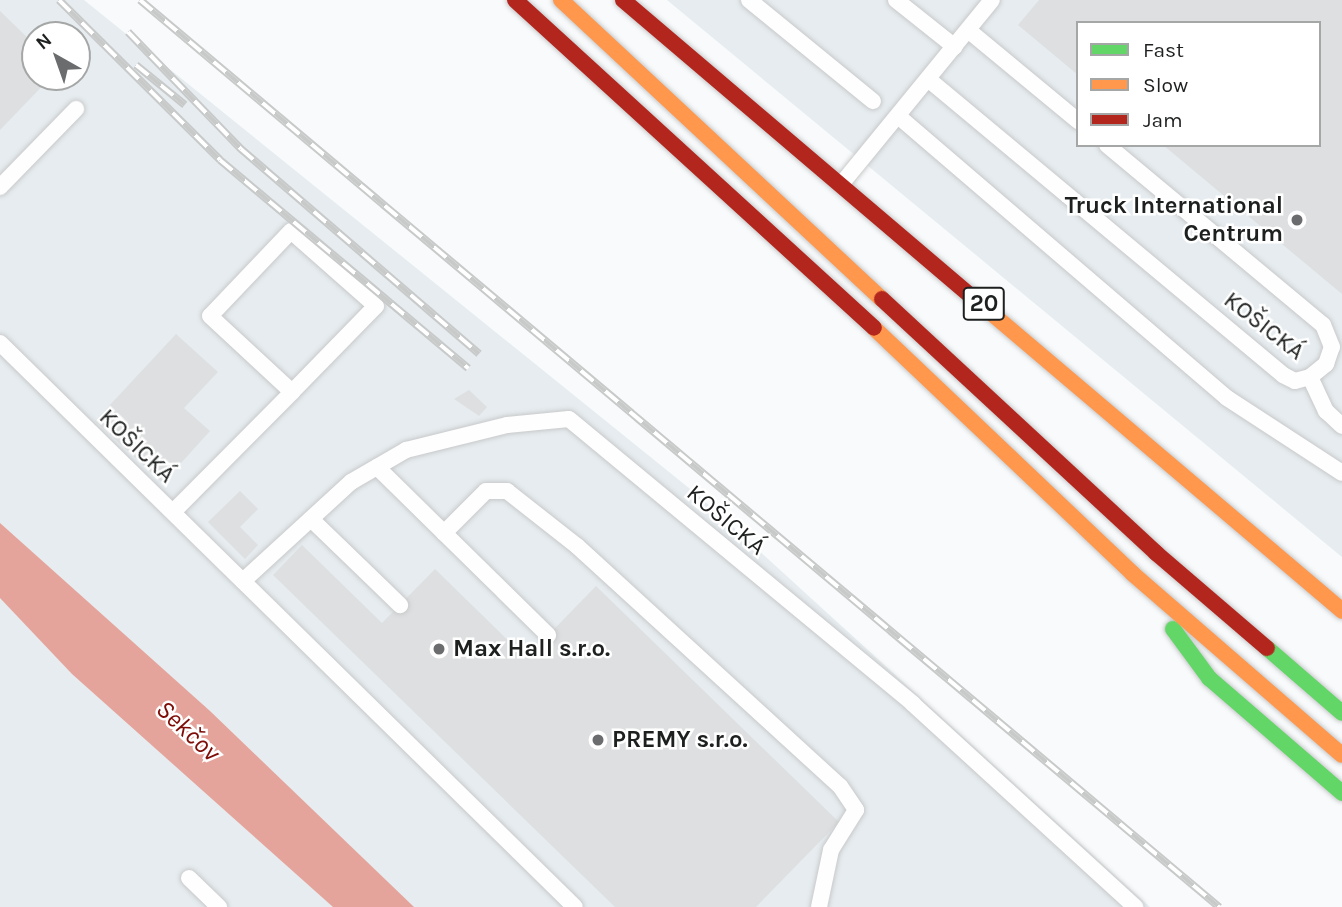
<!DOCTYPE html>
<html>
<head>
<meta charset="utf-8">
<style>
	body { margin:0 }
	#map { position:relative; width:1342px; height:907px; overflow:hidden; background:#f8fafb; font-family:Karla,sans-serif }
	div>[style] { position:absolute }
	.built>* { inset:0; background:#e6ecef }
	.water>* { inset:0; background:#e4a49b }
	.building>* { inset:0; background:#dedfe0 }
	.roads { filter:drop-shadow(0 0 2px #c8c9ca) drop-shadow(0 0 2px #c8c9ca) }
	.lane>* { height:16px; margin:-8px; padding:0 8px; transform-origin:8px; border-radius:8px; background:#fefefe }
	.fast>* { height:16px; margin:-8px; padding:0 8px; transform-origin:8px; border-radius:8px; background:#63d668 }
	.slow>* { height:16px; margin:-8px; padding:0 8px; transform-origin:8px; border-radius:8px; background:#ff974d }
	.jam>* { height:16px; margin:-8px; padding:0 8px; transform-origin:8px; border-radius:8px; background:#b3261e }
	.rail>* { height:8px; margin-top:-4px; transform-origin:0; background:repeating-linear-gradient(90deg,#fff 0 16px,#c8c9c9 0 32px); box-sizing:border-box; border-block:2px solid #c8c9c9 }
	.dots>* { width:19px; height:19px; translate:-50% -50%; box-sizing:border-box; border:4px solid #fff; border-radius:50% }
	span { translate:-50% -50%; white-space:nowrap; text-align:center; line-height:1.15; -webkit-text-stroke:5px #fff; paint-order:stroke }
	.shield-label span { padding:2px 5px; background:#fff; border:2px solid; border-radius:5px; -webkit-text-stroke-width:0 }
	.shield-label { font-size:23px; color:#1e2020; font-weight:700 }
	.poi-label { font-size:24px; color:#1e2020; font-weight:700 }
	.right { translate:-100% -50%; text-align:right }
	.left { translate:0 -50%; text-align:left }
	.street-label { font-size:24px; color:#1e2020 }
	.water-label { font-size:26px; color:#7e0c07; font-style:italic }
	.legend { position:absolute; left:1076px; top:21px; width:245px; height:126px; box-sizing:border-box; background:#fff; border:2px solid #a5a6a6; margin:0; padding:9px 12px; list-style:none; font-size:21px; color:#1e2020 }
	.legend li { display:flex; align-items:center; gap:14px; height:35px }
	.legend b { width:35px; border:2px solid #a5a6a6 }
	.north { position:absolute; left:21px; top:21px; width:70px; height:70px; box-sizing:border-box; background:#fff; border:2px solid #a5a6a6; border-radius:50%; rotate:320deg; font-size:19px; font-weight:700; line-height:28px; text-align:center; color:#1e2020 }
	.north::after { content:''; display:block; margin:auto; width:24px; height:32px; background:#6a6c6d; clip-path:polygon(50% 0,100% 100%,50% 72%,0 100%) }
</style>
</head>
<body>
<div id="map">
	<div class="built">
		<div style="clip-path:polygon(evenodd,0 0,84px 0,700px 497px,1150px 907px,0 907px,0 0,35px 35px,77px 35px,77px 77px,35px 77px,35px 35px)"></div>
		<div style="clip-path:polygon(evenodd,667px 0,1342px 0,1342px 557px,667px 0,1078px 23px,1319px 23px,1319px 145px,1078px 145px,1078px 23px)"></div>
	</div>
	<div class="water">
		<div style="clip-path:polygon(0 523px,210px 711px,414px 907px,333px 907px,72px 674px,0 598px)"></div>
	</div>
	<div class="building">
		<div style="clip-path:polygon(1039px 0,1342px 0,1342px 294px,1163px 145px,1319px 145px,1319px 23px,1078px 23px,1078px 75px,1018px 25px)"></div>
		<div style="clip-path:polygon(0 11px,35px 45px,35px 77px,51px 77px,0 130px)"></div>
		<div style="clip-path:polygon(176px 334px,218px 372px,184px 408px,210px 431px,163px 483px,95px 421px)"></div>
		<div style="clip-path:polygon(469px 390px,487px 407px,479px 416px,454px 399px)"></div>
		<div style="clip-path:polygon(240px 491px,258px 509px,240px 527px,258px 545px,245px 559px,208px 522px)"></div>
		<div style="clip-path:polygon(302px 545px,382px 623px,435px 569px,526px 658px,596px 586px,839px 822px,756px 907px,615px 907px,273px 575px)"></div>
	</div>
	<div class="roads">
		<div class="lane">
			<div style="left:749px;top:0;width:160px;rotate:39.2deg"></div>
			<div style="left:896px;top:0;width:75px;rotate:38.5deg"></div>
			<div style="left:968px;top:30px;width:143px;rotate:39.6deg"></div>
			<div style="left:928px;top:79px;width:462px;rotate:39.8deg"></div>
			<div style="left:1283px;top:375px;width:13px;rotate:27deg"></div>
			<div style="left:1295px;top:381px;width:16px;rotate:-15deg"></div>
			<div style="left:1310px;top:377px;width:21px;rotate:-39deg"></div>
			<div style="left:1326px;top:364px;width:18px;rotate:-71deg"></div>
			<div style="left:1332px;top:347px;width:24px;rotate:-112deg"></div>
			<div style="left:1323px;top:325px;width:281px;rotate:-140.2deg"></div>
			<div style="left:898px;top:116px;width:433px;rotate:40.6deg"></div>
			<div style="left:1227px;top:398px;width:137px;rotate:33.1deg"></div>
			<div style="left:843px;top:182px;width:235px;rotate:-50.7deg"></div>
			<div style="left:0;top:187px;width:109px;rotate:-45.7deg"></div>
			<div style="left:0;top:343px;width:805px;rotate:44.45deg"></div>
			<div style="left:1310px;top:377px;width:38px;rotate:65deg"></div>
			<div style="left:1326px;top:411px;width:22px;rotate:43deg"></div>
			<div style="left:377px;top:467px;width:240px;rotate:44.5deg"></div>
			<div style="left:173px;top:512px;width:169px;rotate:-45.2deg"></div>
			<div style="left:292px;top:392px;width:120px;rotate:-45.7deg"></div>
			<div style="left:376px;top:306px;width:113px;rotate:-138.6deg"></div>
			<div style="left:291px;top:231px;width:117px;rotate:133.6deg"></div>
			<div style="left:210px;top:316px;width:112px;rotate:42.8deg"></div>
			<div style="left:311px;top:519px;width:124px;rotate:44deg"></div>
			<div style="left:444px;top:533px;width:59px;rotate:-45deg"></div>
			<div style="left:486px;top:491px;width:21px"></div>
			<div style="left:507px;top:491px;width:89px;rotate:38.2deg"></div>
			<div style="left:577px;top:546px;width:356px;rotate:42.4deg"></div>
			<div style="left:840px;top:786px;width:29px;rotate:56deg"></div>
			<div style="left:856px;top:810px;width:47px;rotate:122deg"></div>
			<div style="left:831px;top:850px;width:58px;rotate:101.9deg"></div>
			<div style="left:243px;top:581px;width:147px;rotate:-42.5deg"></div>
			<div style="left:351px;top:482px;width:64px;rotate:-30.2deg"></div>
			<div style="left:406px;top:450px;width:104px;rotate:-13.9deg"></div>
			<div style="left:507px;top:425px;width:62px;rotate:-5.5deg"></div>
			<div style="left:569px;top:419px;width:447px;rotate:39.6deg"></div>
			<div style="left:913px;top:704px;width:301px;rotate:42.4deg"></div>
			<div style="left:189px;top:878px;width:42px;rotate:44deg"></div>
		</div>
		<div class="fast">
			<div style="left:1173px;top:629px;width:61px;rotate:53.7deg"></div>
			<div style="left:1209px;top:678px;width:176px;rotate:40.8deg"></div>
			<div style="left:1267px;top:648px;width:99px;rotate:40.9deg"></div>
		</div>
		<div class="slow">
			<div style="left:561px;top:0;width:439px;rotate:43deg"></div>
			<div style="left:990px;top:312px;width:462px;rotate:40.3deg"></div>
			<div style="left:874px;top:328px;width:357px;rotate:43.5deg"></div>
			<div style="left:1133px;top:574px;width:276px;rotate:40.9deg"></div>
		</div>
		<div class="jam">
			<div style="left:515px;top:0;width:486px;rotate:42.4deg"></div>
			<div style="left:623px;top:0;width:482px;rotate:40.4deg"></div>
			<div style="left:882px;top:299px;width:374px;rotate:42.8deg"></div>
			<div style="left:1156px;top:553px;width:146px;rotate:40.6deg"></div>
		</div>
	</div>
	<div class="rail">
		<div style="left:59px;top:0;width:227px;rotate:44.8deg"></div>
		<div style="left:220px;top:160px;width:324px;rotate:40deg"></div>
		<div style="left:140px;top:0;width:1410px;rotate:40.05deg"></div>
		<div style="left:128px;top:32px;width:163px;rotate:46deg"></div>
		<div style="left:241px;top:149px;width:314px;rotate:40.7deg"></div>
		<div style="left:136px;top:65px;width:63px;rotate:39.2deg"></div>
	</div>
	<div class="dots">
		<div style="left:1297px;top:220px;background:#6a6c6d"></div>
		<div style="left:439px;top:649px;background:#6a6c6d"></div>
		<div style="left:598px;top:740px;background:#6a6c6d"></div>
	</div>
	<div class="shield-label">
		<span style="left:984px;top:304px">20</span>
	</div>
	<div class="poi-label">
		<span class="right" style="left:1283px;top:220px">Truck International<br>Centrum</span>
		<span class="left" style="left:453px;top:649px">Max Hall s.r.o.</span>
		<span class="left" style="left:612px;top:740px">PREMY s.r.o.</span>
	</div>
	<div class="street-label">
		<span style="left:1264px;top:326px;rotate:38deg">KOŠICKÁ</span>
		<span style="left:137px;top:446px;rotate:44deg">KOŠICKÁ</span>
		<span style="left:726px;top:520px;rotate:40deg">KOŠICKÁ</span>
	</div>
	<div class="water-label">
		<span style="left:188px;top:731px;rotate:43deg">Sekčov</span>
	</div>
	<ul class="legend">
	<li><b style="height:9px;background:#63d668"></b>Fast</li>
	<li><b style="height:9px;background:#ff974d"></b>Slow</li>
	<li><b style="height:9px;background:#b3261e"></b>Jam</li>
	</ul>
	<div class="north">N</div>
</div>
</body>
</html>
